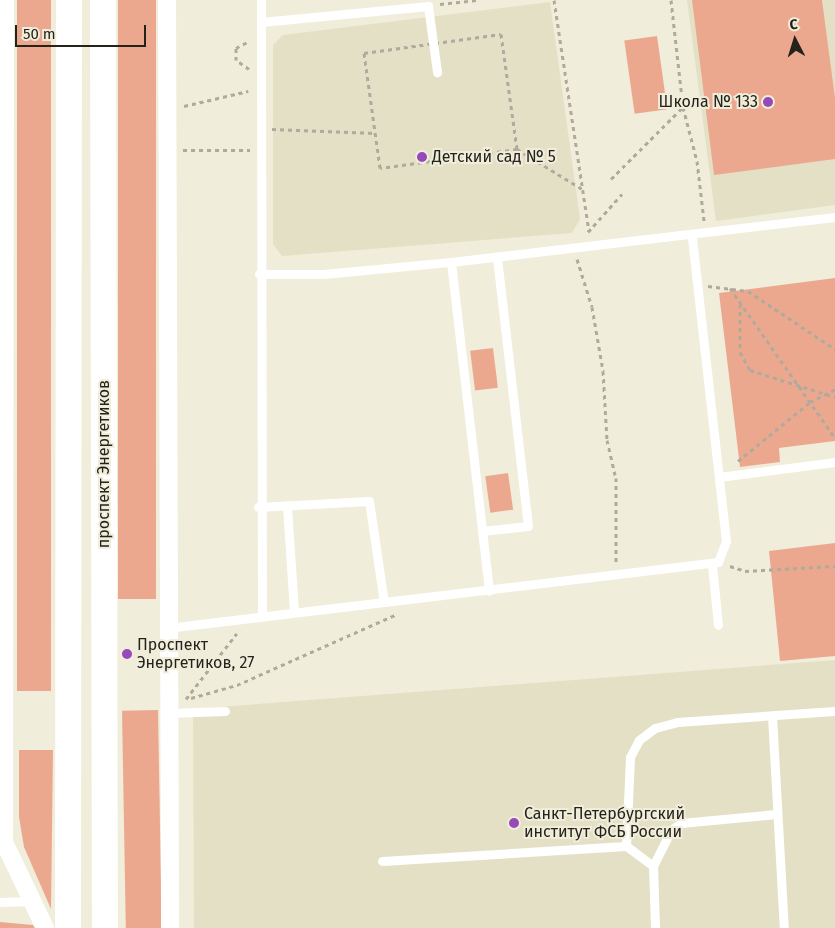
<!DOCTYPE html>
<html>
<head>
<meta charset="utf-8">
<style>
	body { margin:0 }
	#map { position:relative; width:835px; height:928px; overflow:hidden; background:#f0edda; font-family:"Fira Sans",sans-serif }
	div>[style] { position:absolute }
	.built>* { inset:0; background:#e4e0c6 }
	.green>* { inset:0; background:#eca88f; transform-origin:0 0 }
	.path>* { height:3px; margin-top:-1.5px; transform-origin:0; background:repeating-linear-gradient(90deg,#aeab9c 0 4px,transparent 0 8px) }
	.lane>* { height:9px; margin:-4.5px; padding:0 4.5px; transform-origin:4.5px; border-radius:4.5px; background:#fff }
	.street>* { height:18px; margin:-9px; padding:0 9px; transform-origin:9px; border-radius:9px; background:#fff }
	.primary>* { height:26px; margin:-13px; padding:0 13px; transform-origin:13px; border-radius:13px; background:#fff }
	.dots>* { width:14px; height:14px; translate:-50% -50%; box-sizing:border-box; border:2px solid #f0edda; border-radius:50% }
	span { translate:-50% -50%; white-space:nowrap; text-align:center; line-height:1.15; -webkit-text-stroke:4px #f0edda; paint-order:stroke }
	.poi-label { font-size:16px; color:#23221b }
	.right { translate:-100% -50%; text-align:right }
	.left { translate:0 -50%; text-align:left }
	.street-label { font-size:16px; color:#23221b }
	.north { position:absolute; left:770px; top:15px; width:50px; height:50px; -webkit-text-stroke:4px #f0edda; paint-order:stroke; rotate:355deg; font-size:14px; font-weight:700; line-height:20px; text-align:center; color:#23221b }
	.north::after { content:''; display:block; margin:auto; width:18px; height:22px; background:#23221b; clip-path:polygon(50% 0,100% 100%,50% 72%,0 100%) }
	.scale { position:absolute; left:15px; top:25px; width:131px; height:22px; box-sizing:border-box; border:2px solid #23221b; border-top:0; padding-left:6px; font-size:15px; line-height:18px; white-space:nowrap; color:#23221b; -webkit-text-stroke:4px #f0edda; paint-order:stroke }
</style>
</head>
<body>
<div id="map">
	<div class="built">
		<div style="clip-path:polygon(687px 0,835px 0,835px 205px,716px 221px)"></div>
		<div style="clip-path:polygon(550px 2px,580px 219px,572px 233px,282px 256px,273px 244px,273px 45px,283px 35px)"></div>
		<div style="clip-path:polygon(835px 660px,835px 928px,194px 928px,193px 709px)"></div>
	</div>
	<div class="green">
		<div style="left:17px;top:0;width:34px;height:691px"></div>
		<div style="left:118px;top:0;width:38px;height:599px"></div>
		<div style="clip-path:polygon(692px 0,822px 0,835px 98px,835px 159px,714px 175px)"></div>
		<div style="left:657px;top:36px;width:74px;height:33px;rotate:82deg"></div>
		<div style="clip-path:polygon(835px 278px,835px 441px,779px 448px,780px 462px,740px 467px,719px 293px)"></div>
		<div style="left:493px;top:348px;width:40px;height:23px;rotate:83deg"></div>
		<div style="left:508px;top:473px;width:37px;height:23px;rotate:82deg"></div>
		<div style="clip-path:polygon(835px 543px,835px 656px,780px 661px,769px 551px)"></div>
		<div style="left:158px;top:710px;width:218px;height:36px;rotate:89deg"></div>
		<div style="clip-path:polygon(19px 750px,53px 750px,51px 909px,24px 847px,19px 817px)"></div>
		<div style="clip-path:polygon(0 922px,33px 925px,35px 928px,0 928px)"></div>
	</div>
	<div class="path">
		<div style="left:554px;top:0;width:234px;rotate:81.4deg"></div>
		<div style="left:671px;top:0;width:108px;rotate:83.6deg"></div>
		<div style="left:683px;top:107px;width:56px;rotate:75.5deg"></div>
		<div style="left:697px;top:161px;width:60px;rotate:83.3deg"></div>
		<div style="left:440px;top:4px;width:37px;rotate:-6deg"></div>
		<div style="left:501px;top:34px;width:116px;rotate:82.1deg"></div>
		<div style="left:517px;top:149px;width:138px;rotate:172.1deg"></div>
		<div style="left:380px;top:168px;width:116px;rotate:-97.9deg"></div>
		<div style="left:364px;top:53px;width:138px;rotate:-7.9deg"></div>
		<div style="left:249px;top:69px;width:16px;rotate:-145deg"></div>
		<div style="left:236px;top:60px;width:12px;rotate:-90deg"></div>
		<div style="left:236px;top:48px;width:15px;rotate:-28deg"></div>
		<div style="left:184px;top:106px;width:66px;rotate:-13.2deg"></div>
		<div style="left:272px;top:129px;width:103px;rotate:2.2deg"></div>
		<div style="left:517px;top:149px;width:76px;rotate:31.6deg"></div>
		<div style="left:183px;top:150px;width:67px"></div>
		<div style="left:611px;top:179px;width:102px;rotate:-45deg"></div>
		<div style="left:588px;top:232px;width:51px;rotate:-48.2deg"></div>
		<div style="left:577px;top:259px;width:50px;rotate:72.6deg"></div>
		<div style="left:592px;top:307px;width:65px;rotate:80.2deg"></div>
		<div style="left:603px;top:371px;width:69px;rotate:86.7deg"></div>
		<div style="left:607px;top:440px;width:39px;rotate:77deg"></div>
		<div style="left:616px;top:478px;width:85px;rotate:90deg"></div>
		<div style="left:708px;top:286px;width:40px;rotate:7.1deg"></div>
		<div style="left:748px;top:291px;width:105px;rotate:33.7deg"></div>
		<div style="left:730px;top:288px;width:183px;rotate:55deg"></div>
		<div style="left:740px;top:304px;width:48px;rotate:90deg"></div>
		<div style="left:740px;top:352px;width:21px;rotate:61deg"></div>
		<div style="left:750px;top:370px;width:89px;rotate:17.6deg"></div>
		<div style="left:738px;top:461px;width:93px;rotate:-39.3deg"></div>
		<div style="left:810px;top:402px;width:28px;rotate:-27deg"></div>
		<div style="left:730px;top:566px;width:16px;rotate:18deg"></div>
		<div style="left:745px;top:571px;width:90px;rotate:-3.2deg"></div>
		<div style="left:191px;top:698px;width:48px;rotate:-15.8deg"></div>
		<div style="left:237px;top:685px;width:173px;rotate:-23.9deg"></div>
		<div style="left:186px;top:699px;width:83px;rotate:-52.3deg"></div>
	</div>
	<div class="lane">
		<div style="left:261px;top:0;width:616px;rotate:89.91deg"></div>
		<div style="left:261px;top:22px;width:168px;rotate:-5.5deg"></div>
		<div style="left:428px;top:6px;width:67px;rotate:82.2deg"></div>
		<div style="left:451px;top:262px;width:331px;rotate:83.4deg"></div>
		<div style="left:259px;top:274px;width:64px"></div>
		<div style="left:323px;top:274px;width:129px;rotate:-5.4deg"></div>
		<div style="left:451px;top:262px;width:387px;rotate:-6.7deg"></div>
		<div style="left:719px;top:477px;width:117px;rotate:-7.4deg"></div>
		<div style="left:287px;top:506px;width:106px;rotate:86.2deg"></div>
		<div style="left:258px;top:507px;width:111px;rotate:-3.1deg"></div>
		<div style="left:369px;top:501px;width:102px;rotate:81.6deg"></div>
		<div style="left:482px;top:531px;width:46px;rotate:-6.2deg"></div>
		<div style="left:528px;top:526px;width:271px;rotate:-96.6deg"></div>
		<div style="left:712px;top:565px;width:60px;rotate:84.3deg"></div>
		<div style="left:167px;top:628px;width:555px;rotate:-6.83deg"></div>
		<div style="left:718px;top:562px;width:22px;rotate:-69deg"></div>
		<div style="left:726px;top:541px;width:306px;rotate:-96.4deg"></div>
		<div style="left:168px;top:713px;width:57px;rotate:-2deg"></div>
		<div style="left:772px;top:716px;width:212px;rotate:86.8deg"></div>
		<div style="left:382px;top:861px;width:244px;rotate:-3.5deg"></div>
		<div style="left:653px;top:866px;width:40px;rotate:-63.4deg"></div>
		<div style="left:671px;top:830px;width:12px;rotate:-35deg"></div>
		<div style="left:681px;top:823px;width:96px;rotate:-5.4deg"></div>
		<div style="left:0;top:902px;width:31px;rotate:-2deg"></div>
		<div style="left:655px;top:928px;width:62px;rotate:-91.8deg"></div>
		<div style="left:653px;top:866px;width:34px;rotate:-143deg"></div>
		<div style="left:626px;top:846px;width:89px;rotate:-87.4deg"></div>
		<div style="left:630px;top:757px;width:19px;rotate:-62deg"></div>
		<div style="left:639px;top:740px;width:20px;rotate:-37deg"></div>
		<div style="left:655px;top:728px;width:23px;rotate:-15deg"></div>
		<div style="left:677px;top:722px;width:158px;rotate:-4deg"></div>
	</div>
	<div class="street">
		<div style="left:5px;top:0;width:842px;rotate:90.07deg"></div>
		<div style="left:4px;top:842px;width:95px;rotate:64.5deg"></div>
		<div style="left:167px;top:0;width:928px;rotate:89.81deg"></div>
	</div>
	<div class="primary">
		<div style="left:103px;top:0;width:928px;rotate:89.88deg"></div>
		<div style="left:68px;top:928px;width:928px;rotate:-89.94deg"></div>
	</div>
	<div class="dots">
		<div style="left:768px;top:102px;background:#9649b9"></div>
		<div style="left:422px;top:157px;background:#9649b9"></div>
		<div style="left:127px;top:654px;background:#9649b9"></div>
		<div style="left:514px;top:823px;background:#9649b9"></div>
	</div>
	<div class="poi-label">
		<span class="right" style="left:758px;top:102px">Школа № 133</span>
		<span class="left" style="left:432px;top:157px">Детский сад № 5</span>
		<span class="left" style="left:137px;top:654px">Проспект<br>Энергетиков, 27</span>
		<span class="left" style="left:524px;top:823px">Санкт-Петербургский<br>институт ФСБ России</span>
	</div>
	<div class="street-label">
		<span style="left:104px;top:464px;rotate:-90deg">проспект Энергетиков</span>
	</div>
	<div class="north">С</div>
	<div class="scale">50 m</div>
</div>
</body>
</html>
